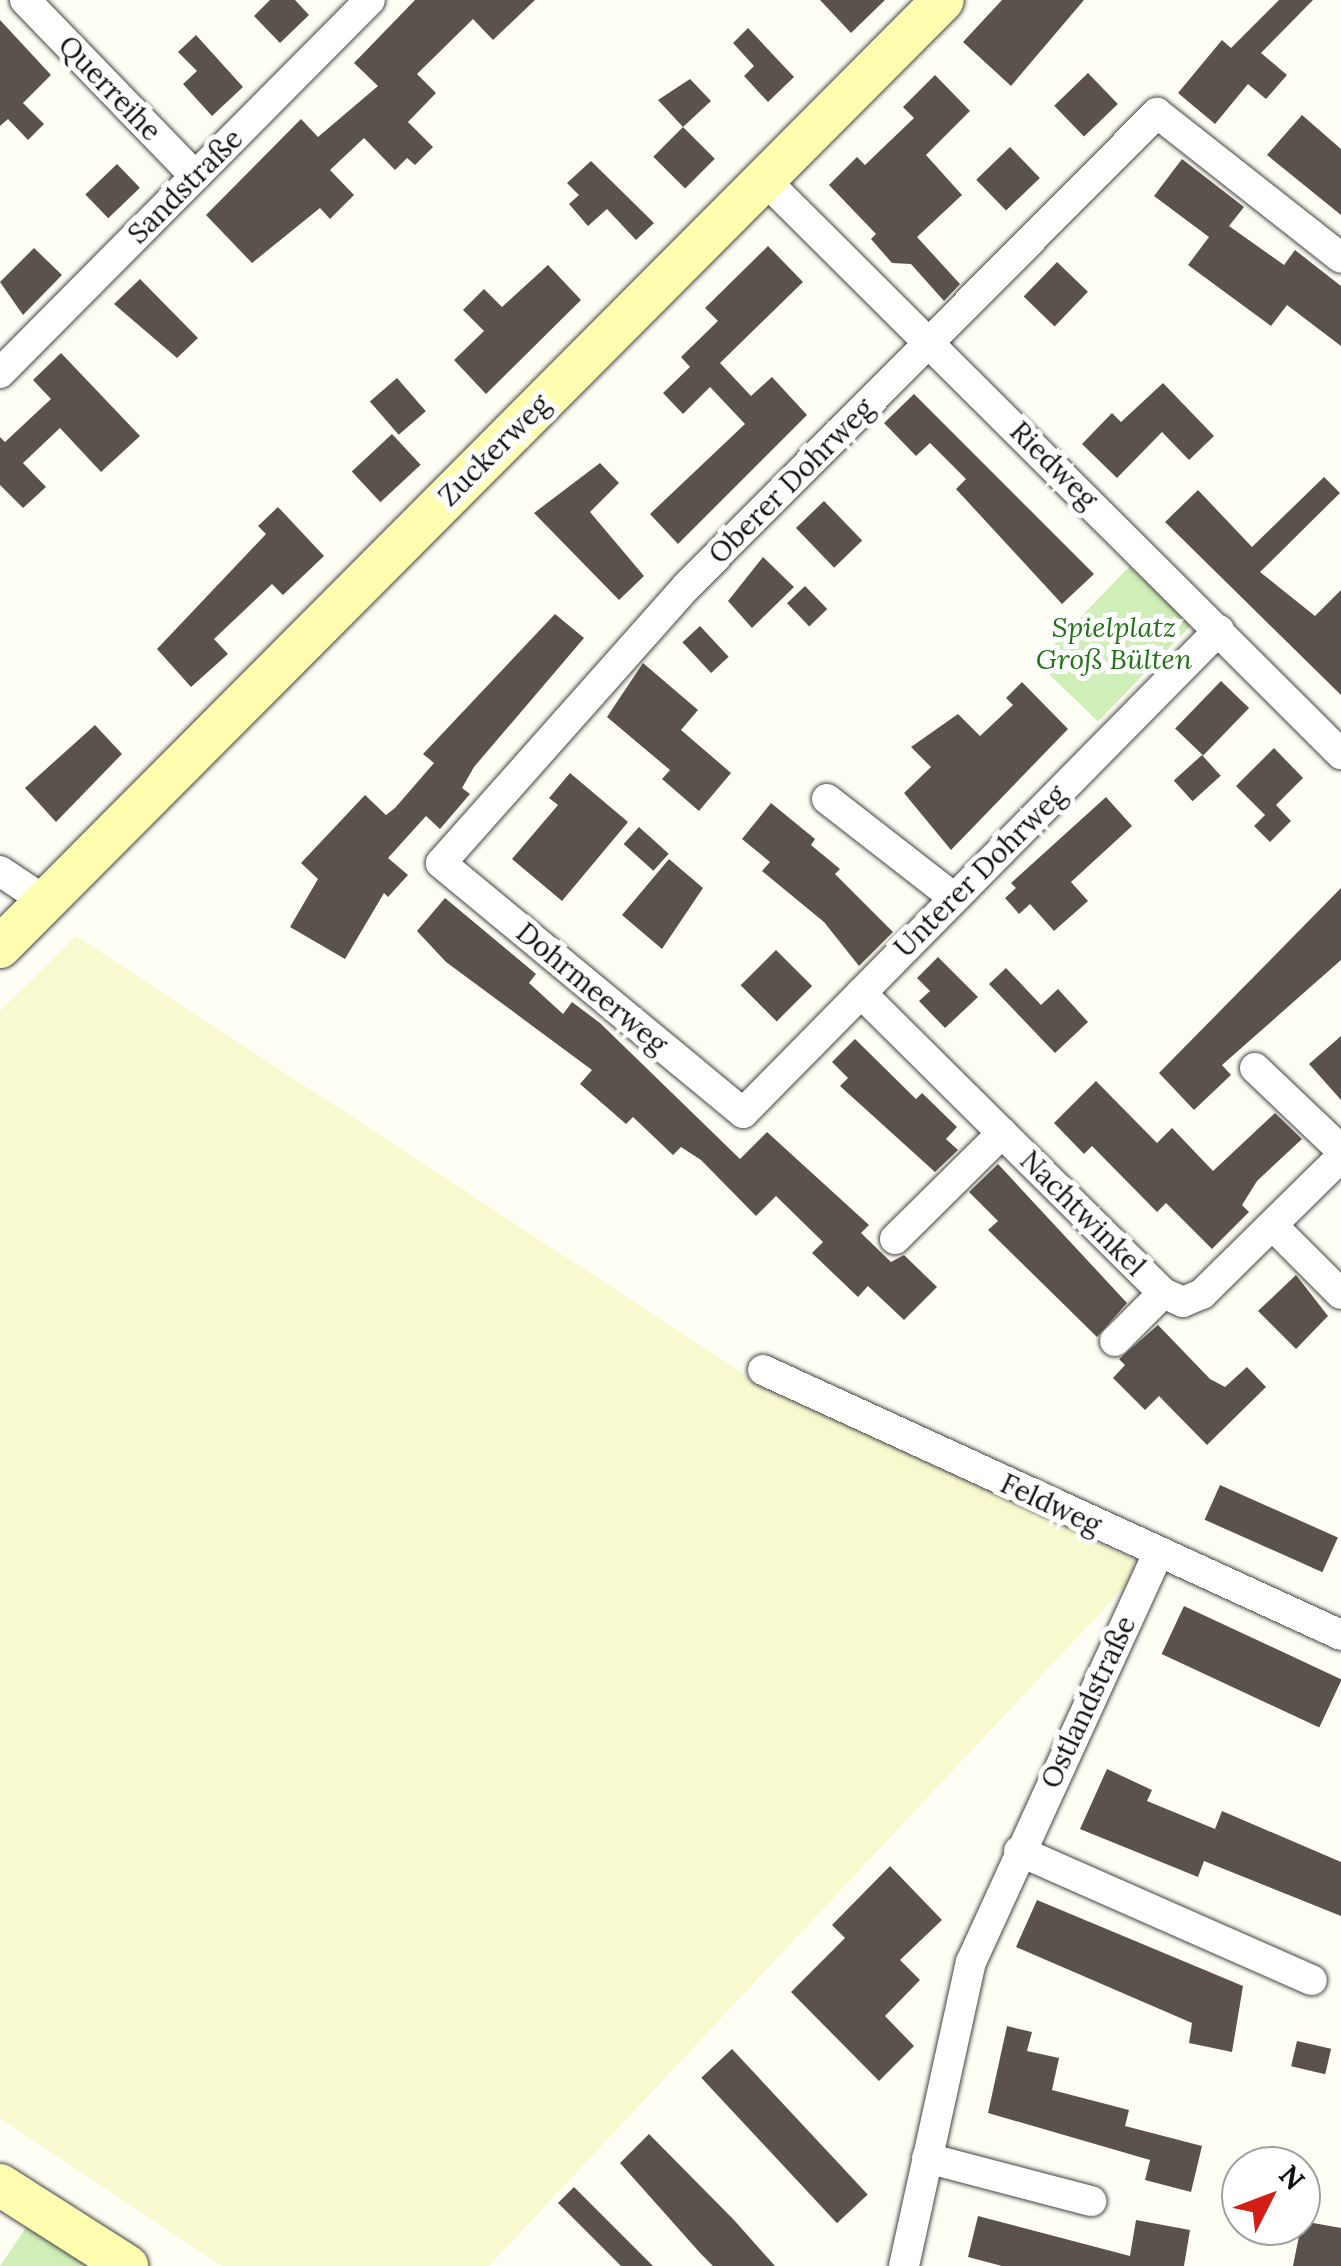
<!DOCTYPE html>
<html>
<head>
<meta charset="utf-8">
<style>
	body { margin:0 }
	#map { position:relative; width:1341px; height:2266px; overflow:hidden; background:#fffef4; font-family:Lora,serif }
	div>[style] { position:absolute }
	.farmland>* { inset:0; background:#f9f9d0 }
	.green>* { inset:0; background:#d0efb8; transform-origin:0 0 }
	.building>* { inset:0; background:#5b534b; transform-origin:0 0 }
	.roads { filter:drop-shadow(0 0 2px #444) drop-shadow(0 0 2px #444) }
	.street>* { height:30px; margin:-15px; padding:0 15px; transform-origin:15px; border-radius:15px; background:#fff }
	.secondary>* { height:42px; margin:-21px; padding:0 21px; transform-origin:21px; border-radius:21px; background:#fffdaf }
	span { translate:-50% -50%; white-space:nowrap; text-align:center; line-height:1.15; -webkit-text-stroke:10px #fff; paint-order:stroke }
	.street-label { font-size:28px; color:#111 }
	.park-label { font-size:28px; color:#227217; font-style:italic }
	.north { position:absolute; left:1221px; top:2146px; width:100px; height:100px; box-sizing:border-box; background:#fff; border:2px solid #a0a0a0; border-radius:50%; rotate:48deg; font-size:28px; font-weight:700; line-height:40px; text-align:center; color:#111 }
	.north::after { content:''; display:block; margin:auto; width:35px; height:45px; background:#d31e16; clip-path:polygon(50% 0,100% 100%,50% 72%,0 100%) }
</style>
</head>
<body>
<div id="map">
	<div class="farmland">
		<div style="clip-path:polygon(76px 936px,747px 1376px,1145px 1565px,489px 2266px,222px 2266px,0 2118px,0 1011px)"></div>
	</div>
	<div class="green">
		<div style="left:1130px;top:566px;width:85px;height:134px;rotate:44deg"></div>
		<div style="clip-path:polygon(28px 2225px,94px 2266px,0 2266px)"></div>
	</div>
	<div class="building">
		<div style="clip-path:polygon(270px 0,295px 0,309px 15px,280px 43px,254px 16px)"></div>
		<div style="clip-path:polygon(415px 0,535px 0,493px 40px,473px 19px,417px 74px,436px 93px,408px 122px,433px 147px,415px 165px,407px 158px,395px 170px,364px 138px,330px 170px,354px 195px,330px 219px,320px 208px,252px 263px,206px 215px,301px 119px,318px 137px,378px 86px,354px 63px)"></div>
		<div style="clip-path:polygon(820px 0,885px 0,851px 33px)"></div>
		<div style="clip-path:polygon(1002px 0,1084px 0,1011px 86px,963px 42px)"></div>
		<div style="clip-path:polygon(1279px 0,1313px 0,1261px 53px,1287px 75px,1266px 99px,1248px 84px,1215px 124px,1178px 93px,1222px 40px,1231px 48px)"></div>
		<div style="clip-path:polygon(0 20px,51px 75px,23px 103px,44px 124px,28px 140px,8px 119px,0 126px)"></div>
		<div style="clip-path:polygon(748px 28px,794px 77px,768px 102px,744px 76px,754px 66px,733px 43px)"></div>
		<div style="clip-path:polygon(196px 35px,243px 87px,212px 116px,183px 84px,197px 71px,178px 52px)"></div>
		<div style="left:1088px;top:73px;width:43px;height:47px;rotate:46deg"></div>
		<div style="clip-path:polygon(935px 75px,970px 111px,926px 155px,962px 195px,917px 237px,960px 284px,944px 301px,911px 264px,892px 263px,871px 239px,876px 234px,829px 185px,857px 157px,865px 165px,914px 118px,903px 107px)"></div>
		<div style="clip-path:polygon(690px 79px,711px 101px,683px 127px,658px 100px)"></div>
		<div style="clip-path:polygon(1302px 115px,1341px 149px,1341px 215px,1267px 155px)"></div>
		<div style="left:683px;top:127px;width:45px;height:42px;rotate:45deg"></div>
		<div style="left:1010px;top:147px;width:43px;height:47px;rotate:46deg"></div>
		<div style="clip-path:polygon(1182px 159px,1244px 207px,1229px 226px,1284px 265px,1295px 250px,1341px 286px,1341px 346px,1287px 305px,1271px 326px,1188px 265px,1209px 237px,1154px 196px)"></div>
		<div style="clip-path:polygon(591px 161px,654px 223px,636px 240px,607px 209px,588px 226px,569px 204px,579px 195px,567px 183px)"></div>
		<div style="left:117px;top:164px;width:33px;height:44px;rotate:46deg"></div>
		<div style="clip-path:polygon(768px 246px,803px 282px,720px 363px,751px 396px,772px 377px,807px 415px,678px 544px,650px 514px,745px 424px,710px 387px,683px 414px,663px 393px,690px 367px,681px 357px,718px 321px,705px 308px)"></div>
		<div style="clip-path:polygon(34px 248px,62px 275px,23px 315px,0 282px)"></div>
		<div style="left:1057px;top:262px;width:43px;height:48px;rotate:44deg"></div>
		<div style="clip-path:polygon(548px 265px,581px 300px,486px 394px,454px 360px,484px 331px,463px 310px,484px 289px,502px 307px)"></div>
		<div style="clip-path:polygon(140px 279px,198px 338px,177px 358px,114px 304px)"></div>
		<div style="clip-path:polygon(61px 353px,140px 436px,101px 472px,60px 428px,23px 463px,46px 487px,23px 508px,0 485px,0 437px,5px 442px,51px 399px,33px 380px)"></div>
		<div style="left:397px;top:378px;width:44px;height:36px;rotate:49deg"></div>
		<div style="clip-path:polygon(1163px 383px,1214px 436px,1189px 460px,1162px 432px,1117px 478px,1082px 444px,1112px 413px,1121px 422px)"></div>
		<div style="clip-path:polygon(914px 394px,1094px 574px,1062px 604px,956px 489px,966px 479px,930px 443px,916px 456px,884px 423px)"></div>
		<div style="left:392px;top:434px;width:42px;height:55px;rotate:47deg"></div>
		<div style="clip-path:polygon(600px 463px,619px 483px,590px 512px,644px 576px,619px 600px,534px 513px)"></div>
		<div style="clip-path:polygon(1324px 477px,1340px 493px,1260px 572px,1315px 616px,1341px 590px,1341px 695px,1165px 522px,1198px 490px,1252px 547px)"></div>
		<div style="left:824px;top:501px;width:55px;height:39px;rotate:46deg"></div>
		<div style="clip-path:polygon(278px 507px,324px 556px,283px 595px,272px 584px,214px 639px,228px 654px,191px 687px,157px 649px,266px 534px,258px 526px)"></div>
		<div style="clip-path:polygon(763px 557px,794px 587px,752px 628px,728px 601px)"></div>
		<div style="left:805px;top:586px;width:32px;height:25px;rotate:46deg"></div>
		<div style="clip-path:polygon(555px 614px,584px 638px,474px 767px,462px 788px,470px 794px,440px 829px,426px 816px,388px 858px,408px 875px,388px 897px,384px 893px,345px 959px,290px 927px,318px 879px,301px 863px,365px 795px,386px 815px,395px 808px,434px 763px,423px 754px)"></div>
		<div style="left:700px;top:626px;width:42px;height:24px;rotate:47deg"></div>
		<div style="clip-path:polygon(643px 663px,698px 710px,681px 730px,731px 773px,699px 811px,662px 779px,670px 770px,607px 717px)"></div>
		<div style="left:1221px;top:681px;width:39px;height:66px;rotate:44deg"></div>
		<div style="clip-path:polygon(1022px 682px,1068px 729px,951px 850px,904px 793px,931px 767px,911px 747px,958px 714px,980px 736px,1013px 705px,1006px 698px)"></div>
		<div style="clip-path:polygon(95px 725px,122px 754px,56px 822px,25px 788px)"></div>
		<div style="clip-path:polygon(1274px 748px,1303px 778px,1276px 805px,1291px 821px,1270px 842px,1254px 826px,1265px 815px,1236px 786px)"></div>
		<div style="left:1202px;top:755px;width:28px;height:38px;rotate:48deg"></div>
		<div style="clip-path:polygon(570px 773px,628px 822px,562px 901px,512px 859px,558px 805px,549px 798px)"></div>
		<div style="clip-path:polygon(1106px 797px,1132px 826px,1071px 882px,1088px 901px,1054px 931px,1030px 904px,1019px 914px,1005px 898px,1016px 888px,1011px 883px)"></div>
		<div style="clip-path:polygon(771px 803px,815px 839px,811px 845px,840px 869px,835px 874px,893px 932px,859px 966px,824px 922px,762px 871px,770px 862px,742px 839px)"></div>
		<div style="left:639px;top:827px;width:40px;height:23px;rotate:42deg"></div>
		<div style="clip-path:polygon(669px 859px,703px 888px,662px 949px,622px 915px)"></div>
		<div style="clip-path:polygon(1341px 888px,1341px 960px,1222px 1065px,1231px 1075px,1194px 1110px,1159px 1073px)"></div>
		<div style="clip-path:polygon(445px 898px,536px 974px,529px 983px,563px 1014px,572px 1002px,600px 1023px,740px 1159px,767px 1132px,869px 1225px,861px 1233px,891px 1262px,904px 1255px,937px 1287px,904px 1320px,868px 1286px,858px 1297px,812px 1253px,823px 1242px,776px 1196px,756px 1216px,701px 1160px,681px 1147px,673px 1155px,633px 1117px,626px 1124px,580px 1084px,592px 1070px,446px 962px,417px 931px)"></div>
		<div style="left:776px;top:950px;width:51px;height:50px;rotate:45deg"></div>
		<div style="clip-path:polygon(938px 957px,978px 997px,945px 1028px,919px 1001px,930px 991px,917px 978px)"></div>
		<div style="clip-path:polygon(1006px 968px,1041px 1005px,1058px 989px,1088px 1022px,1055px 1053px,989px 984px)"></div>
		<div style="clip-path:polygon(1341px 1036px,1341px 1100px,1309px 1064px)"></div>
		<div style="clip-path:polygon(855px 1039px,916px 1099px,922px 1093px,957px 1127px,946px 1139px,958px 1150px,935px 1172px,840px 1086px,848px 1078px,832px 1062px)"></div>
		<div style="clip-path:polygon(1096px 1081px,1157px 1143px,1172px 1128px,1213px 1171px,1275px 1113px,1302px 1139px,1257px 1181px,1242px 1205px,1249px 1212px,1212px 1249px,1166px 1203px,1157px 1212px,1092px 1146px,1084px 1154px,1054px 1123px)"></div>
		<div style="clip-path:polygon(998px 1164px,1127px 1303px,1097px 1337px,988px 1230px,998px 1221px,969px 1192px)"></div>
		<div style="clip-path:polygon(1296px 1275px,1328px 1316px,1296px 1349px,1258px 1311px)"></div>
		<div style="clip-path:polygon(1158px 1325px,1210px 1379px,1225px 1387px,1247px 1367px,1266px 1387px,1207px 1445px,1159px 1396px,1145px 1410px,1113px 1378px,1125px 1365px,1119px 1359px)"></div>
		<div style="left:1220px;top:1485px;width:129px;height:38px;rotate:24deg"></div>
		<div style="left:1184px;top:1606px;width:174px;height:53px;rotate:25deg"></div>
		<div style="clip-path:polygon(1107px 1769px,1152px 1790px,1147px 1801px,1215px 1829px,1222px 1811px,1341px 1862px,1341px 1916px,1204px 1861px,1198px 1877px,1080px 1829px)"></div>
		<div style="clip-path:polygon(890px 1866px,942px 1920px,900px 1960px,920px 1980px,885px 2016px,914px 2046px,879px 2081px,791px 1992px,845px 1938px,832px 1925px)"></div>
		<div style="clip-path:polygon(1037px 1900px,1243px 1986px,1232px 2052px,1189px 2043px,1192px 2023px,1016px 1947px)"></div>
		<div style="clip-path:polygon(1007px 2026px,1032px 2032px,1027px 2051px,1059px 2058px,1052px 2090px,1129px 2110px,1125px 2126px,1202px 2146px,1191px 2192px,1145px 2180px,1150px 2160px,988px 2113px)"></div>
		<div style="left:1297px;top:2041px;width:35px;height:26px;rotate:13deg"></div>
		<div style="left:732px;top:2049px;width:199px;height:42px;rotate:47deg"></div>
		<div style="clip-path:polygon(649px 2134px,734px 2220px,775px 2266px,713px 2266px,701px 2254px,620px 2163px)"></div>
		<div style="clip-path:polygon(574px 2187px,653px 2266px,621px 2266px,558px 2203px)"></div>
		<div style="clip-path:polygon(978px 2216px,1130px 2256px,1136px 2220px,1190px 2230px,1184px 2266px,1002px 2266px,968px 2257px)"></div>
		<div style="clip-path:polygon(1302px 2221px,1341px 2228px,1341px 2266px,1293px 2266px)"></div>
	</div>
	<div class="roads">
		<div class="street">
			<div style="left:25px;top:0;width:245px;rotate:46deg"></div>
			<div style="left:764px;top:179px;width:815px;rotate:44.9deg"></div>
			<div style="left:0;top:373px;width:525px;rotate:-45.23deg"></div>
			<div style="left:1219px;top:630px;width:678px;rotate:134.58deg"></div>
			<div style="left:743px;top:1113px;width:392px;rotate:-140.4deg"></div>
			<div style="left:441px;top:863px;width:370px;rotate:-48.4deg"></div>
			<div style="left:687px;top:586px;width:667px;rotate:-45.18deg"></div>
			<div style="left:1157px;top:113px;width:234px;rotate:38.2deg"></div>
			<div style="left:827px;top:799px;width:160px;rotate:37.9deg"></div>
			<div style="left:0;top:871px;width:54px;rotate:33.7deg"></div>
			<div style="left:861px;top:993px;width:426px;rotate:44.8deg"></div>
			<div style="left:1163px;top:1293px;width:22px;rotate:24deg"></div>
			<div style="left:1183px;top:1302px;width:21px;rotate:-23deg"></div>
			<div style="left:1202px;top:1294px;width:195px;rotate:-44.6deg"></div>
			<div style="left:1255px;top:1068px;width:119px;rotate:43.6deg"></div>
			<div style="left:1273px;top:1226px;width:96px;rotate:45deg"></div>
			<div style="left:895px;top:1239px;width:151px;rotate:-44.7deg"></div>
			<div style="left:1115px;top:1341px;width:68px;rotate:-45deg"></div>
			<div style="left:763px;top:1370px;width:636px;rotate:24.63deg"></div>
			<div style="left:1019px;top:1851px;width:320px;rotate:23.8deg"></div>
			<div style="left:927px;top:2158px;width:170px;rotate:14.7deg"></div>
			<div style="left:904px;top:2266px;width:311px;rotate:-77.6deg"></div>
			<div style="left:971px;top:1962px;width:450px;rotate:-65.4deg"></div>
		</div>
		<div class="secondary">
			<div style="left:0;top:947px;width:1336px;rotate:-45.12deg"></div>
			<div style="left:0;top:2185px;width:151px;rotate:32.5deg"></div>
		</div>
	</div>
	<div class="street-label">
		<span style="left:110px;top:88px;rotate:46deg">Querreihe</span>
		<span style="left:185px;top:186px;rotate:-45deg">Sandstraße</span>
		<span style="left:494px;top:450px;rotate:-45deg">Zuckerweg</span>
		<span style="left:1054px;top:465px;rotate:45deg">Riedweg</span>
		<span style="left:791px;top:481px;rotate:-45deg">Oberer Dohrweg</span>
		<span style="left:980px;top:871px;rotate:-45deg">Unterer Dohrweg</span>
		<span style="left:592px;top:988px;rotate:40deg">Dohrmeerweg</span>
		<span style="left:1083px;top:1213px;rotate:45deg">Nachtwinkel</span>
		<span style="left:1051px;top:1504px;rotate:25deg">Feldweg</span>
		<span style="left:1088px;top:1702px;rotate:-65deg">Ostlandstraße</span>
	</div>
	<div class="park-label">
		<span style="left:1114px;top:643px">Spielplatz<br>Groß Bülten</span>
	</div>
	<div class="north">N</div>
</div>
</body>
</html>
